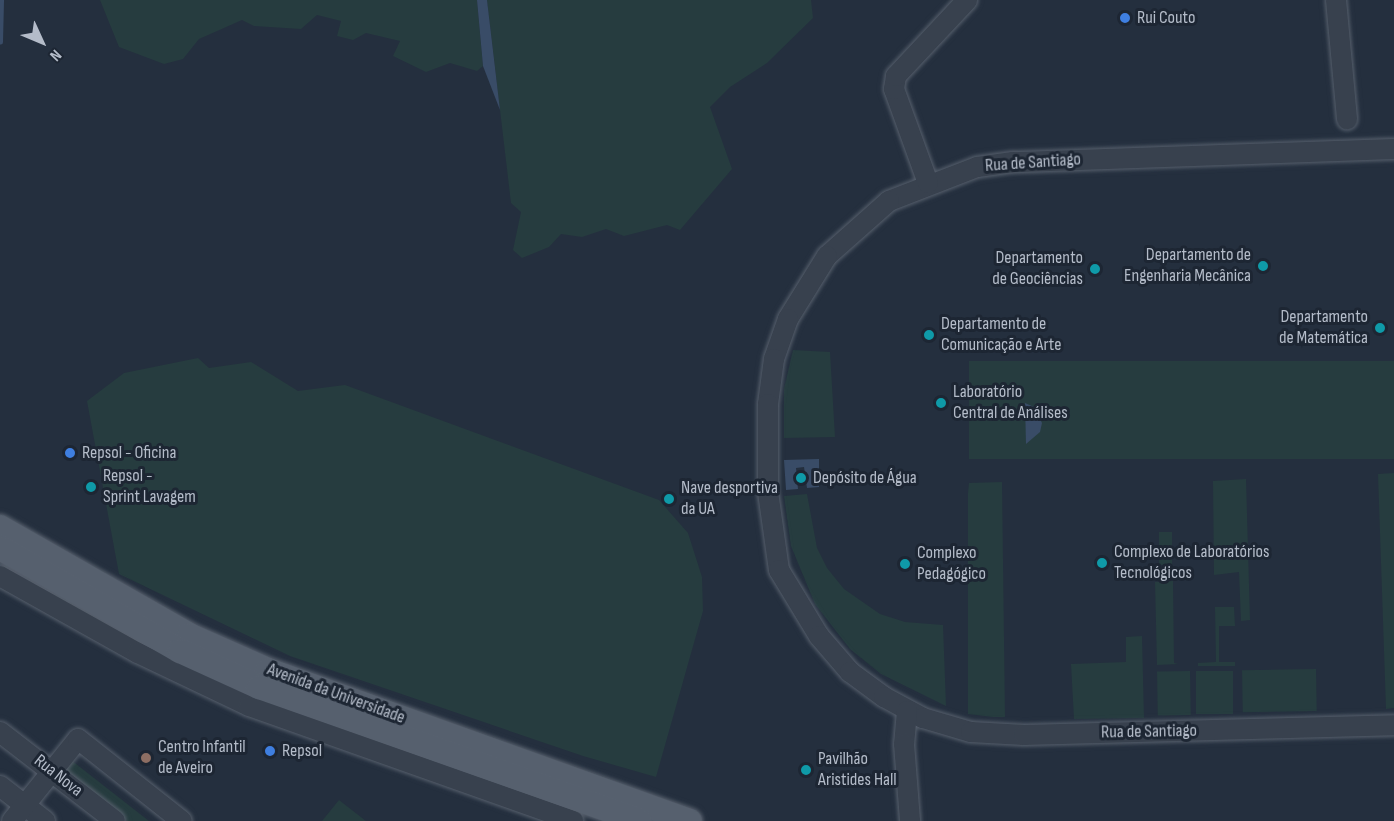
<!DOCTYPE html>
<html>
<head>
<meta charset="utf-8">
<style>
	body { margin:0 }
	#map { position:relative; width:1394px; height:821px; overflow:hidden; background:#242f3e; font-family:"Sofia Sans Condensed",sans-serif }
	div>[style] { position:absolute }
	.green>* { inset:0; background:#263c3f; transform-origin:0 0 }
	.water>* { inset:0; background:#394c67 }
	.stream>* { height:4.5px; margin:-2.25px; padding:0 2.25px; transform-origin:2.25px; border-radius:2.25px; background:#394c67 }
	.roads { filter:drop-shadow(0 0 2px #565f6c) drop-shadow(0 0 2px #565f6c) }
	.minor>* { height:20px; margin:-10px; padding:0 10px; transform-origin:10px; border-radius:10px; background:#38414e }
	.major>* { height:24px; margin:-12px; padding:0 12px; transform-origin:12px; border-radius:12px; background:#56606e }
	.dots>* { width:16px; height:16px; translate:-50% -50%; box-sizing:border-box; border:3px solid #1d2633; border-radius:50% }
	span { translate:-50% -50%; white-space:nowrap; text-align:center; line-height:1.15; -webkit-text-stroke:6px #1d2633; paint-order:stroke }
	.poi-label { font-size:18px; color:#b4bcc9 }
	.left { translate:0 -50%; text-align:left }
	.right { translate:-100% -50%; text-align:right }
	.street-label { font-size:18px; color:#b4bcc9 }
	.north { position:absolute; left:12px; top:12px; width:60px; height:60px; -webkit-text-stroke:4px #1d2633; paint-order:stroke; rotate:134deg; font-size:16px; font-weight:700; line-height:24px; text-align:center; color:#b4bcc9 }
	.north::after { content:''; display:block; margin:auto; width:21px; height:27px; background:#b4bcc9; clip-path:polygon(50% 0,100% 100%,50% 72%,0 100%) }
</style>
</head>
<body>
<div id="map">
	<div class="green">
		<div style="clip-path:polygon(100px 0,477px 0,483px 66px,477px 71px,450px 63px,426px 72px,393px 56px,400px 41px,366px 33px,353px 40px,337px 36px,341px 21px,317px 15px,301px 29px,254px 26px,242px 20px,199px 39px,183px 59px,164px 64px,119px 47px)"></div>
		<div style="clip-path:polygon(487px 0,811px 0,813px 18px,767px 63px,730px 87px,710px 107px,732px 169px,680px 230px,667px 225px,624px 236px,606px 229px,582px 237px,561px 234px,549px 247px,522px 258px,513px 250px,521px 212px,511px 203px)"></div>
		<div style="clip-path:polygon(793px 350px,830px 352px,835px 437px,784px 438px,784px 389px)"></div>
		<div style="clip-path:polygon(198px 358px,209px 368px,251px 362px,298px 391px,345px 385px,659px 500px,688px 533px,702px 577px,703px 611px,656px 777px,583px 756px,290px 656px,119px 574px,87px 401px,124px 373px)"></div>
		<div style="left:1394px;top:361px;width:98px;height:425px;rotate:90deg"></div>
		<div style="clip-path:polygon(1394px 473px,1394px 708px,1386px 709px,1378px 474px)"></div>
		<div style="clip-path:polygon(1246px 479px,1250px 620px,1241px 621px,1239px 572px,1214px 575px,1213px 481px)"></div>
		<div style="clip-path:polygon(1002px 482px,1005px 717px,993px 717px,968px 714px,968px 493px,969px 483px)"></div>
		<div style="clip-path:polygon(807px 494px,817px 548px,827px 568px,844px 589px,880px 614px,905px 622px,943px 625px,946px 706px,881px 674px,850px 649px,815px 604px,791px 546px,784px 496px)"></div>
		<div style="left:1159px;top:532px;width:13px;height:33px"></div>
		<div style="clip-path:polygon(1173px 581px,1174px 663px,1178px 664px,1157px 665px,1155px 582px)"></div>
		<div style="clip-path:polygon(1215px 607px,1234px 607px,1235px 626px,1219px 626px,1219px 662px,1235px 662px,1235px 666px,1198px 666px,1198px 663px,1216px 662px)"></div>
		<div style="clip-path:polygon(1142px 636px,1144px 718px,1074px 719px,1071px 664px,1126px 662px,1126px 637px)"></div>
		<div style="left:1316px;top:669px;width:42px;height:74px;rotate:89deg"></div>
		<div style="left:1190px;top:671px;width:44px;height:33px;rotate:89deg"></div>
		<div style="left:1196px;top:671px;width:37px;height:43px"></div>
		<div style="clip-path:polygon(71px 760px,149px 821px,127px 821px,63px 770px)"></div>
		<div style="clip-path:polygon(339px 800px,366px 821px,322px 821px)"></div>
	</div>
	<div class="water">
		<div style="clip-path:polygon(477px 0,487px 0,500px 110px,483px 66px)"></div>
		<div style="clip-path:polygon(1025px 403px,1034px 407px,1042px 423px,1040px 432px,1026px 444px)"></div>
		<div style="clip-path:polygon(819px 459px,819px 487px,807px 488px,804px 467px,796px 468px,798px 489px,786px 490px,784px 460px)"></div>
	</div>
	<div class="stream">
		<div style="left:0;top:42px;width:42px;rotate:-88.6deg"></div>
	</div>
	<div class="roads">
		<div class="minor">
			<div style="left:1336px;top:0;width:120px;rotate:84.7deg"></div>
			<div style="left:1394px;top:149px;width:381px;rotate:178deg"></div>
			<div style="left:1013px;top:162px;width:36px;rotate:172deg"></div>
			<div style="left:977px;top:167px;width:94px;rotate:158.9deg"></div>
			<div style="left:889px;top:201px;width:83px;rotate:138.4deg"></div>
			<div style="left:827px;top:256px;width:74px;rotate:121.8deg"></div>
			<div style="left:788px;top:319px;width:42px;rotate:109.3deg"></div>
			<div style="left:774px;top:359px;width:45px;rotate:97.6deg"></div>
			<div style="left:768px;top:404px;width:88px;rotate:90deg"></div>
			<div style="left:768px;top:492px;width:79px;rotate:82deg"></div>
			<div style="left:779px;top:570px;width:77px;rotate:58.8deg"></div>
			<div style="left:819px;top:636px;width:48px;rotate:49.3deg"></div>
			<div style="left:850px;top:672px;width:42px;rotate:36.3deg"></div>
			<div style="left:884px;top:697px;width:44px;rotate:28.3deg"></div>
			<div style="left:923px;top:718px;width:50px;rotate:16.3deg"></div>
			<div style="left:971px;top:732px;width:53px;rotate:3.2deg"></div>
			<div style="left:1024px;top:735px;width:370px;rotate:-1.5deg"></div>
			<div style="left:928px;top:183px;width:100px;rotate:-109.9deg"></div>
			<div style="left:894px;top:89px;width:13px;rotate:-81deg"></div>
			<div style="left:896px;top:76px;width:104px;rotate:-46.9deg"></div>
			<div style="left:0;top:576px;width:158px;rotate:29.2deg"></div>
			<div style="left:138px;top:653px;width:123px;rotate:25.5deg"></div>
			<div style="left:249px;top:706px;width:344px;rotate:19.5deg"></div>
			<div style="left:907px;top:711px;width:33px;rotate:95deg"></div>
			<div style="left:904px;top:744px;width:77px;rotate:85.5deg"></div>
			<div style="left:0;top:732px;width:145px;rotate:37.7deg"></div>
			<div style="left:0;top:786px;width:57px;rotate:37.9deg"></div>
			<div style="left:12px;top:821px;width:105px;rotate:-51.2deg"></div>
			<div style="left:78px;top:739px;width:132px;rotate:38.3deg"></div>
		</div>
		<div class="major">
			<div style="left:0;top:527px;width:218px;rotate:29.7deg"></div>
			<div style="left:189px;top:635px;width:86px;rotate:23.9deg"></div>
			<div style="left:268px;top:670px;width:448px;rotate:19.7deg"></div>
			<div style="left:0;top:548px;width:207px;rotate:29.8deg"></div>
			<div style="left:180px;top:651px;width:87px;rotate:24.5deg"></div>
			<div style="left:259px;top:687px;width:404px;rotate:19.4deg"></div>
		</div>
	</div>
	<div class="dots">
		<div style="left:1125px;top:18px;background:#3f7fe0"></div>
		<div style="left:1263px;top:266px;background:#0f9aa8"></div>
		<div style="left:1095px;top:269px;background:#0f9aa8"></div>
		<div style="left:1380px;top:328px;background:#0f9aa8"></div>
		<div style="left:929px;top:335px;background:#0f9aa8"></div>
		<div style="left:941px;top:403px;background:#0f9aa8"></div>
		<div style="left:70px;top:453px;background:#3f7fe0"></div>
		<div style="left:801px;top:478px;background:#0f9aa8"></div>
		<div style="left:91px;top:487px;background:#0f9aa8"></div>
		<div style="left:669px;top:499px;background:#0f9aa8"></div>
		<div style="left:1102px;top:563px;background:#0f9aa8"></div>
		<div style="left:905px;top:564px;background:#0f9aa8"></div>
		<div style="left:270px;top:751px;background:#3f7fe0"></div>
		<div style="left:146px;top:758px;background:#8d6e63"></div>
		<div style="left:806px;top:770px;background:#0f9aa8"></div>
	</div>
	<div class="poi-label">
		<span class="left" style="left:1137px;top:18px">Rui Couto</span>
		<span class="right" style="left:1251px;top:266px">Departamento de<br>Engenharia Mecânica</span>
		<span class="right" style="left:1083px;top:269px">Departamento<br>de Geociências</span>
		<span class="right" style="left:1368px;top:328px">Departamento<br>de Matemática</span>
		<span class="left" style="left:941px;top:335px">Departamento de<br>Comunicação e Arte</span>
		<span class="left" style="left:953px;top:403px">Laboratório<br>Central de Análises</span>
		<span class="left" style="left:82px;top:453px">Repsol - Oficina</span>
		<span class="left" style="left:103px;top:487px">Repsol -<br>Sprint Lavagem</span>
		<span class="left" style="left:813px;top:478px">Depósito de Água</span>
		<span class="left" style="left:681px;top:499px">Nave desportiva<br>da UA</span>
		<span class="left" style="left:1114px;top:563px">Complexo de Laboratórios<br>Tecnológicos</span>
		<span class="left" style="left:917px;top:564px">Complexo<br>Pedagógico</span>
		<span class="left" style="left:158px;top:758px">Centro Infantil<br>de Aveiro</span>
		<span class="left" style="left:282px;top:751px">Repsol</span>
		<span class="left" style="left:818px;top:770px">Pavilhão<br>Aristides Hall</span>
	</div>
	<div class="street-label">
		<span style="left:1033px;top:163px;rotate:-4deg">Rua de Santiago</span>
		<span style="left:336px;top:694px;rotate:20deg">Avenida da Universidade</span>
		<span style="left:1149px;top:732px;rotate:-1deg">Rua de Santiago</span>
		<span style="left:58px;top:776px;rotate:38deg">Rua Nova</span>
	</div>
	<div class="north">N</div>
</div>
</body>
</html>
